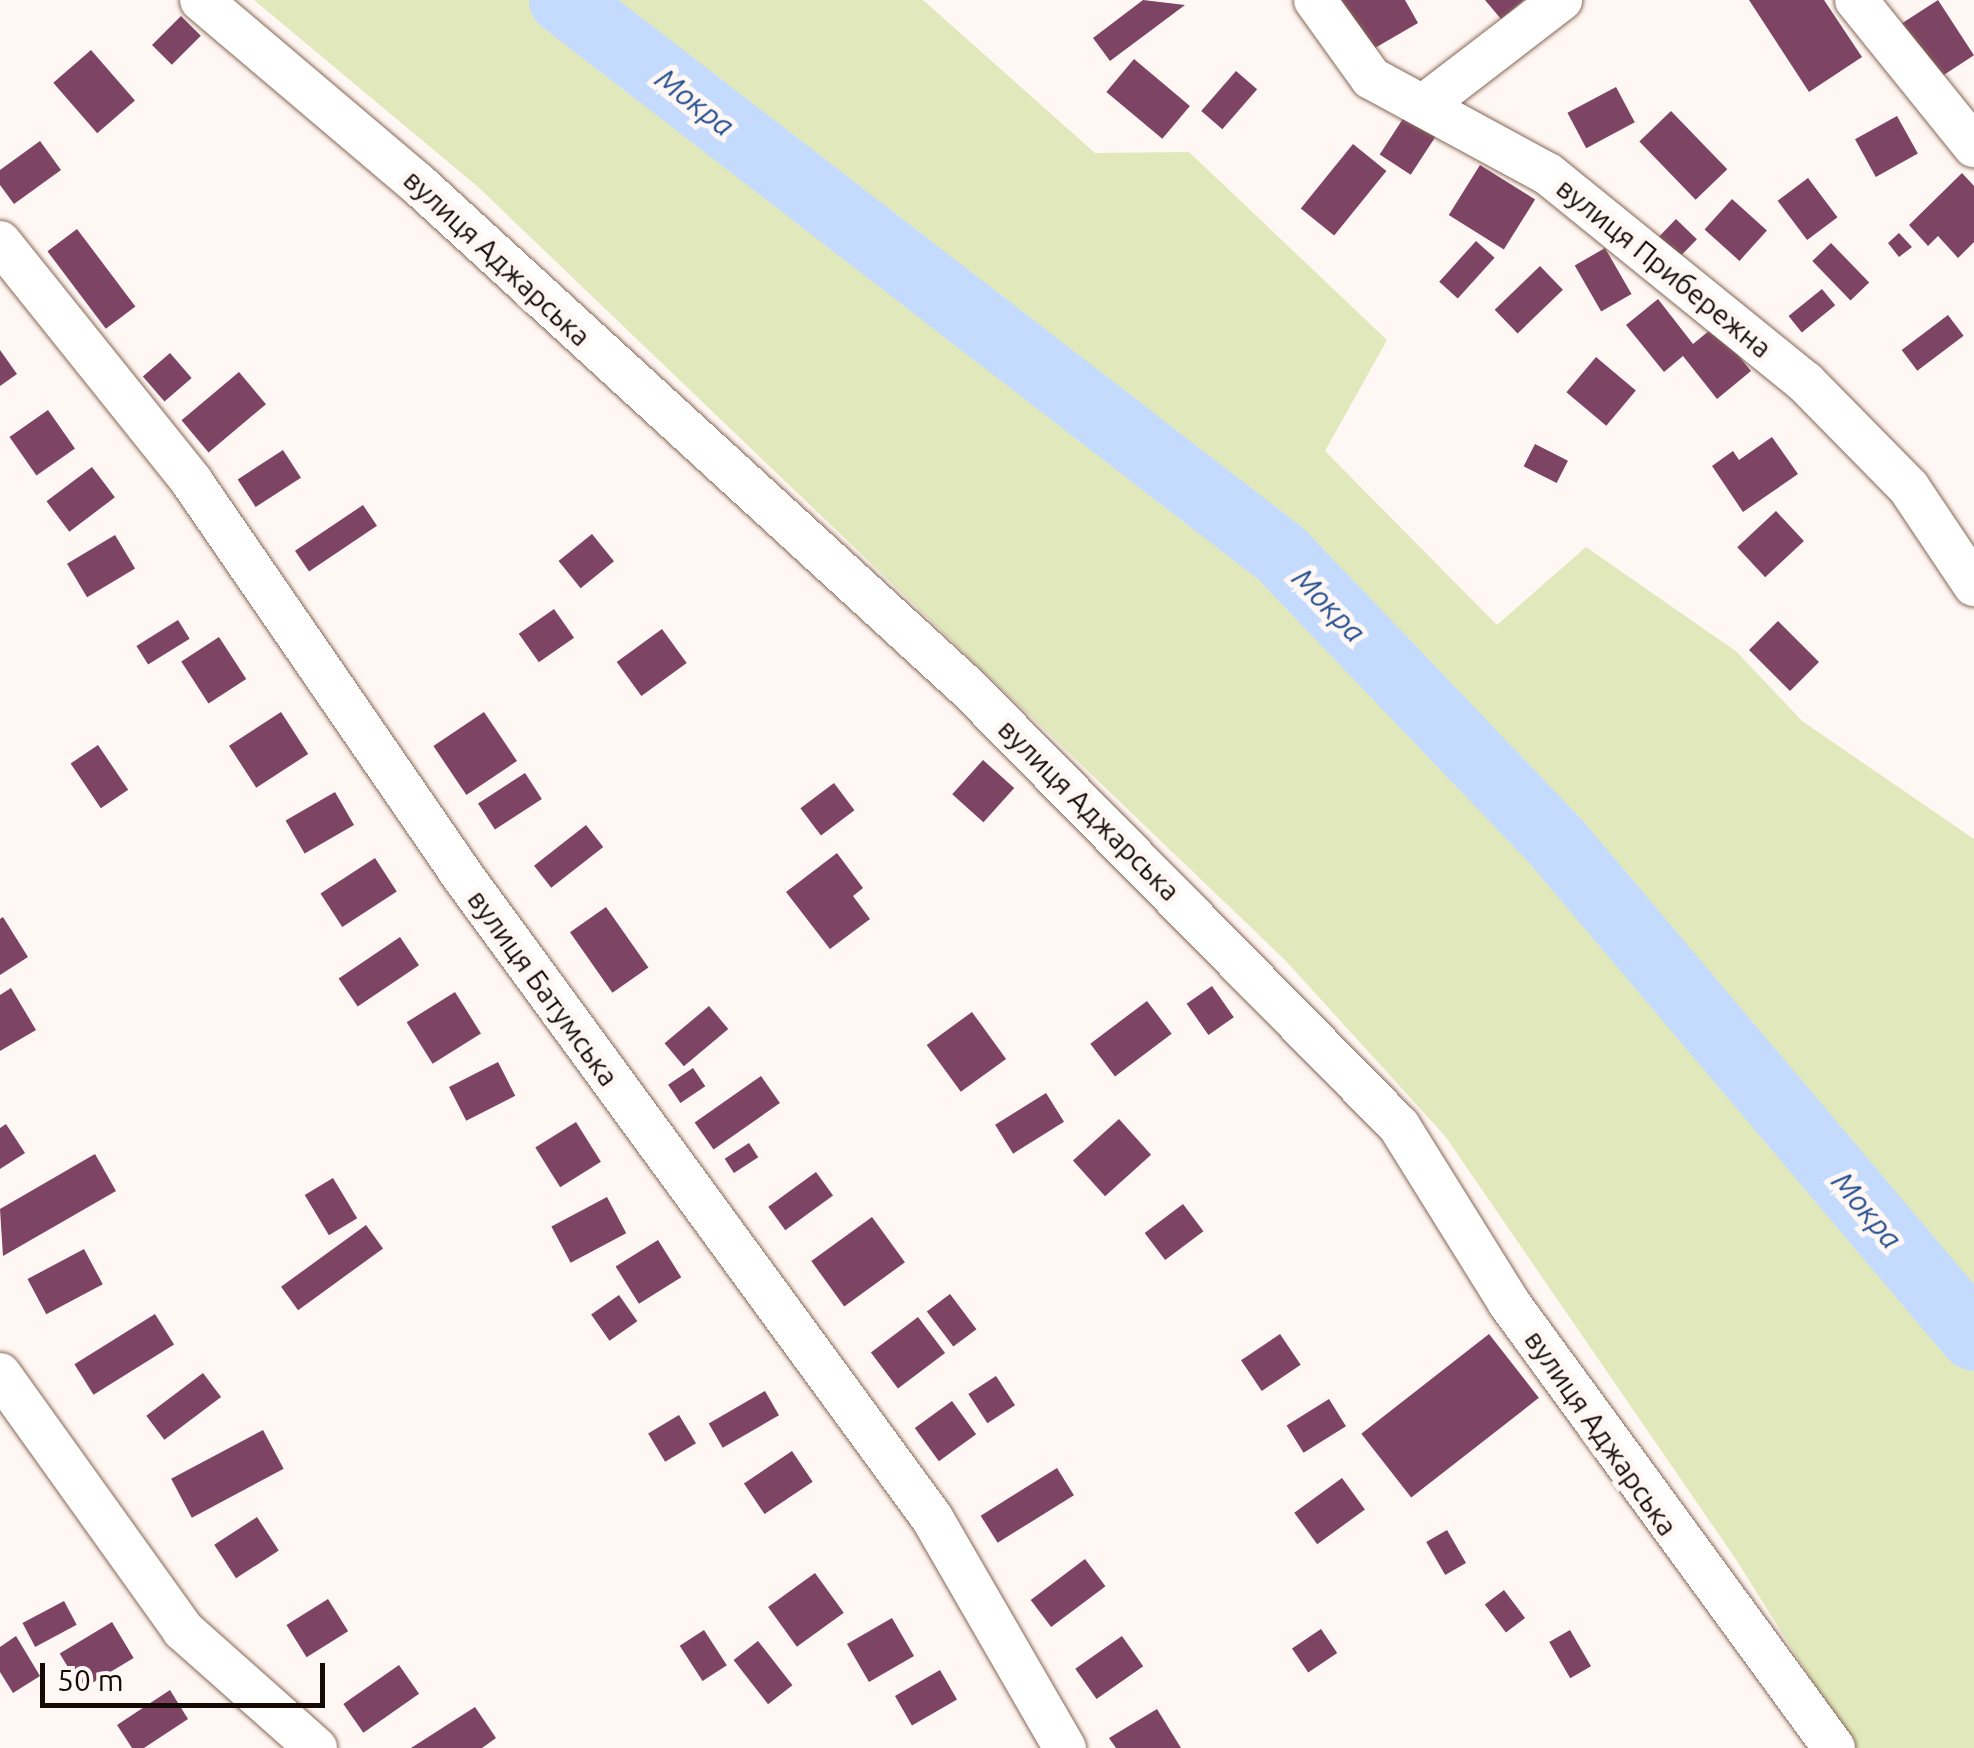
<!DOCTYPE html>
<html>
<head>
<meta charset="utf-8">
<style>
	body { margin:0 }
	#map { position:relative; width:1974px; height:1748px; overflow:hidden; background:#fff7f3; font-family:Ubuntu,sans-serif }
	div>[style] { position:absolute }
	.green>* { inset:0; background:#e1e9bc }
	.river>* { height:68px; margin:-34px; padding:0 34px; transform-origin:34px; border-radius:34px; background:#c5dbfe }
	.building>* { inset:0; background:#7e4464; transform-origin:0 0 }
	.roads { filter:drop-shadow(0 0 2px #876756) drop-shadow(0 0 2px #876756) }
	.minor>* { height:42px; margin:-21px; padding:0 21px; transform-origin:21px; border-radius:21px; background:#fff }
	span { translate:-50% -50%; white-space:nowrap; text-align:center; line-height:1.15; -webkit-text-stroke:10px #fff7f3; paint-order:stroke }
	.street-label { font-size:28px; color:#160a05 }
	.water-label { font-size:30px; color:#244f91; font-style:italic }
	.scale { position:absolute; left:40px; top:1663px; width:285px; height:45px; box-sizing:border-box; border:5px solid #160a05; border-top:0; padding-left:12px; font-size:30px; line-height:35px; white-space:nowrap; color:#160a05; -webkit-text-stroke:8px #fff7f3; paint-order:stroke }
</style>
</head>
<body>
<div id="map">
	<div class="green">
		<div style="clip-path:polygon(254px 0,923px 0,1095px 153px,1189px 152px,1387px 340px,1325px 451px,1497px 625px,1586px 547px,1737px 652px,1802px 721px,1974px 839px,1974px 1748px,1854px 1748px,1735px 1558px,1445px 1136px,1285px 960px,477px 186px)"></div>
	</div>
	<div class="river">
		<div style="left:563px;top:0;width:907px;rotate:37.65deg"></div>
		<div style="left:1281px;top:554px;width:400px;rotate:46.3deg"></div>
		<div style="left:1557px;top:843px;width:646px;rotate:49.83deg"></div>
	</div>
	<div class="building">
		<div style="clip-path:polygon(1143px 0,1185px 5px,1110px 61px,1093px 38px)"></div>
		<div style="clip-path:polygon(1338px 0,1405px 0,1418px 23px,1368px 52px)"></div>
		<div style="clip-path:polygon(1485px 0,1524px 0,1501px 19px)"></div>
		<div style="clip-path:polygon(1749px 0,1824px 0,1862px 57px,1809px 92px)"></div>
		<div style="left:1938px;top:0;width:66px;height:47px;rotate:57deg"></div>
		<div style="left:181px;top:16px;width:28px;height:41px;rotate:45deg"></div>
		<div style="left:91px;top:50px;width:67px;height:50px;rotate:49deg"></div>
		<div style="left:1134px;top:59px;width:73px;height:43px;rotate:40deg"></div>
		<div style="left:1236px;top:71px;width:28px;height:53px;rotate:41deg"></div>
		<div style="left:1616px;top:87px;width:40px;height:55px;rotate:62deg"></div>
		<div style="left:1408px;top:111px;width:37px;height:52px;rotate:33deg"></div>
		<div style="left:1671px;top:111px;width:81px;height:44px;rotate:46deg"></div>
		<div style="left:1897px;top:116px;width:43px;height:48px;rotate:61deg"></div>
		<div style="clip-path:polygon(40px 141px,61px 170px,14px 204px,0 185px,0 170px)"></div>
		<div style="left:1353px;top:144px;width:43px;height:83px;rotate:39deg"></div>
		<div style="left:1480px;top:165px;width:65px;height:59px;rotate:32deg"></div>
		<div style="clip-path:polygon(1962px 173px,1974px 186px,1974px 242px,1958px 258px,1938px 236px,1928px 246px,1909px 225px)"></div>
		<div style="left:1808px;top:178px;width:49px;height:38px;rotate:53deg"></div>
		<div style="left:1732px;top:199px;width:47px;height:41px;rotate:42deg"></div>
		<div style="left:1676px;top:219px;width:29px;height:28px;rotate:44deg"></div>
		<div style="left:77px;top:229px;width:97px;height:37px;rotate:53deg"></div>
		<div style="clip-path:polygon(1899px 233px,1912px 247px,1899px 257px,1888px 243px)"></div>
		<div style="left:1476px;top:241px;width:25px;height:55px;rotate:42deg"></div>
		<div style="left:1831px;top:243px;width:55px;height:26px;rotate:46deg"></div>
		<div style="left:1605px;top:248px;width:53px;height:35px;rotate:60deg"></div>
		<div style="left:1540px;top:266px;width:33px;height:63px;rotate:46deg"></div>
		<div style="left:1822px;top:289px;width:21px;height:43px;rotate:51deg"></div>
		<div style="clip-path:polygon(1658px 299px,1693px 344px,1715px 326px,1751px 371px,1717px 399px,1683px 356px,1664px 372px,1626px 325px)"></div>
		<div style="left:1948px;top:315px;width:26px;height:58px;rotate:53deg"></div>
		<div style="clip-path:polygon(0 350px,17px 374px,0 386px)"></div>
		<div style="left:170px;top:353px;width:33px;height:36px;rotate:49deg"></div>
		<div style="left:1596px;top:357px;width:52px;height:46px;rotate:40deg"></div>
		<div style="left:239px;top:372px;width:42px;height:75px;rotate:50deg"></div>
		<div style="left:48px;top:410px;width:47px;height:47px;rotate:55deg"></div>
		<div style="clip-path:polygon(1772px 437px,1798px 474px,1743px 512px,1712px 466px,1733px 451px,1739px 460px)"></div>
		<div style="left:1535px;top:444px;width:37px;height:25px;rotate:27deg"></div>
		<div style="left:283px;top:450px;width:33px;height:54px;rotate:57deg"></div>
		<div style="left:92px;top:467px;width:38px;height:57px;rotate:53deg"></div>
		<div style="left:363px;top:505px;width:25px;height:82px;rotate:56deg"></div>
		<div style="left:1776px;top:511px;width:41px;height:53px;rotate:47deg"></div>
		<div style="left:592px;top:534px;width:35px;height:43px;rotate:51deg"></div>
		<div style="left:115px;top:535px;width:39px;height:56px;rotate:59deg"></div>
		<div style="left:554px;top:609px;width:35px;height:43px;rotate:55deg"></div>
		<div style="left:178px;top:620px;width:22px;height:49px;rotate:58deg"></div>
		<div style="left:1778px;top:621px;width:58px;height:41px;rotate:45deg"></div>
		<div style="left:662px;top:629px;width:42px;height:56px;rotate:54deg"></div>
		<div style="left:219px;top:637px;width:50px;height:45px;rotate:57deg"></div>
		<div style="left:281px;top:712px;width:50px;height:62px;rotate:57deg"></div>
		<div style="left:484px;top:712px;width:59px;height:61px;rotate:56deg"></div>
		<div style="left:98px;top:745px;width:54px;height:33px;rotate:56deg"></div>
		<div style="left:983px;top:760px;width:42px;height:46px;rotate:42deg"></div>
		<div style="left:525px;top:773px;width:31px;height:56px;rotate:57deg"></div>
		<div style="left:834px;top:783px;width:34px;height:42px;rotate:53deg"></div>
		<div style="left:335px;top:792px;width:38px;height:57px;rotate:60deg"></div>
		<div style="left:586px;top:825px;width:28px;height:66px;rotate:52deg"></div>
		<div style="clip-path:polygon(837px 853px,863px 888px,853px 896px,870px 919px,830px 949px,786px 892px)"></div>
		<div style="left:375px;top:858px;width:40px;height:65px;rotate:57deg"></div>
		<div style="left:606px;top:907px;width:74px;height:44px;rotate:55deg"></div>
		<div style="clip-path:polygon(3px 917px,28px 957px,0 975px,0 919px)"></div>
		<div style="left:400px;top:937px;width:34px;height:74px;rotate:56deg"></div>
		<div style="left:1212px;top:986px;width:38px;height:31px;rotate:55deg"></div>
		<div style="clip-path:polygon(11px 988px,36px 1030px,0 1051px,0 995px)"></div>
		<div style="left:455px;top:992px;width:49px;height:57px;rotate:58deg"></div>
		<div style="left:1147px;top:1001px;width:41px;height:71px;rotate:53deg"></div>
		<div style="left:709px;top:1006px;width:30px;height:58px;rotate:50deg"></div>
		<div style="left:972px;top:1012px;width:58px;height:56px;rotate:54deg"></div>
		<div style="left:498px;top:1062px;width:38px;height:55px;rotate:63deg"></div>
		<div style="left:693px;top:1068px;width:22px;height:30px;rotate:56deg"></div>
		<div style="left:761px;top:1076px;width:33px;height:81px;rotate:55deg"></div>
		<div style="left:1046px;top:1093px;width:34px;height:60px;rotate:58deg"></div>
		<div style="left:1119px;top:1119px;width:48px;height:62px;rotate:48deg"></div>
		<div style="left:576px;top:1122px;width:47px;height:48px;rotate:58deg"></div>
		<div style="clip-path:polygon(6px 1124px,25px 1153px,0 1169px,0 1128px)"></div>
		<div style="left:749px;top:1143px;width:17px;height:29px;rotate:57deg"></div>
		<div style="clip-path:polygon(95px 1154px,116px 1191px,3px 1256px,0 1209px)"></div>
		<div style="left:816px;top:1172px;width:29px;height:59px;rotate:54deg"></div>
		<div style="left:333px;top:1178px;width:47px;height:33px;rotate:59deg"></div>
		<div style="left:607px;top:1197px;width:41px;height:63px;rotate:62deg"></div>
		<div style="left:1183px;top:1204px;width:34px;height:48px;rotate:53deg"></div>
		<div style="left:872px;top:1217px;width:56px;height:75px;rotate:54deg"></div>
		<div style="left:366px;top:1225px;width:29px;height:105px;rotate:54deg"></div>
		<div style="left:658px;top:1240px;width:44px;height:50px;rotate:58deg"></div>
		<div style="left:84px;top:1249px;width:40px;height:64px;rotate:62deg"></div>
		<div style="left:950px;top:1294px;width:44px;height:29px;rotate:53deg"></div>
		<div style="left:619px;top:1295px;width:32px;height:34px;rotate:55deg"></div>
		<div style="left:155px;top:1314px;width:36px;height:95px;rotate:58deg"></div>
		<div style="left:918px;top:1317px;width:45px;height:59px;rotate:53deg"></div>
		<div style="left:1280px;top:1334px;width:37px;height:47px;rotate:56deg"></div>
		<div style="left:1489px;top:1334px;width:81px;height:162px;rotate:52deg"></div>
		<div style="left:203px;top:1373px;width:30px;height:71px;rotate:53deg"></div>
		<div style="left:996px;top:1376px;width:35px;height:33px;rotate:57deg"></div>
		<div style="left:765px;top:1391px;width:28px;height:65px;rotate:60deg"></div>
		<div style="left:1329px;top:1399px;width:32px;height:50px;rotate:58deg"></div>
		<div style="left:952px;top:1401px;width:41px;height:46px;rotate:54deg"></div>
		<div style="left:679px;top:1415px;width:33px;height:36px;rotate:59deg"></div>
		<div style="left:263px;top:1430px;width:44px;height:104px;rotate:62deg"></div>
		<div style="left:792px;top:1451px;width:37px;height:58px;rotate:56deg"></div>
		<div style="left:1057px;top:1468px;width:32px;height:90px;rotate:58deg"></div>
		<div style="left:1342px;top:1478px;width:39px;height:59px;rotate:54deg"></div>
		<div style="left:257px;top:1517px;width:40px;height:51px;rotate:57deg"></div>
		<div style="left:1447px;top:1530px;width:38px;height:24px;rotate:60deg"></div>
		<div style="left:1085px;top:1559px;width:34px;height:68px;rotate:53deg"></div>
		<div style="left:815px;top:1573px;width:49px;height:58px;rotate:54deg"></div>
		<div style="left:1504px;top:1590px;width:35px;height:24px;rotate:53deg"></div>
		<div style="left:328px;top:1599px;width:38px;height:49px;rotate:58deg"></div>
		<div style="left:64px;top:1601px;width:27px;height:47px;rotate:62deg"></div>
		<div style="left:892px;top:1618px;width:44px;height:52px;rotate:60deg"></div>
		<div style="left:112px;top:1622px;width:42px;height:61px;rotate:59deg"></div>
		<div style="left:1321px;top:1629px;width:29px;height:35px;rotate:56deg"></div>
		<div style="left:704px;top:1630px;width:42px;height:29px;rotate:57deg"></div>
		<div style="left:1570px;top:1630px;width:42px;height:24px;rotate:60deg"></div>
		<div style="clip-path:polygon(16px 1636px,40px 1676px,13px 1693px,0 1672px,0 1647px)"></div>
		<div style="left:1122px;top:1636px;width:37px;height:57px;rotate:55deg"></div>
		<div style="left:758px;top:1641px;width:56px;height:31px;rotate:52deg"></div>
		<div style="left:399px;top:1665px;width:35px;height:68px;rotate:55deg"></div>
		<div style="left:940px;top:1670px;width:34px;height:52px;rotate:60deg"></div>
		<div style="clip-path:polygon(170px 1690px,188px 1719px,144px 1748px,132px 1748px,117px 1725px)"></div>
		<div style="clip-path:polygon(475px 1707px,496px 1738px,482px 1748px,411px 1748px)"></div>
		<div style="clip-path:polygon(1157px 1709px,1181px 1748px,1116px 1748px,1109px 1738px)"></div>
	</div>
	<div class="roads">
		<div class="minor">
			<div style="left:201px;top:0;width:283px;rotate:40.3deg"></div>
			<div style="left:417px;top:183px;width:749px;rotate:42.51deg"></div>
			<div style="left:969px;top:689px;width:613px;rotate:45.46deg"></div>
			<div style="left:1399px;top:1126px;width:208px;rotate:58.1deg"></div>
			<div style="left:1509px;top:1303px;width:551px;rotate:53.86deg"></div>
			<div style="left:1315px;top:0;width:96px;rotate:54.3deg"></div>
			<div style="left:1371px;top:78px;width:201px;rotate:28.5deg"></div>
			<div style="left:1548px;top:174px;width:331px;rotate:39deg"></div>
			<div style="left:1805px;top:382px;width:148px;rotate:45.5deg"></div>
			<div style="left:1909px;top:488px;width:117px;rotate:56.2deg"></div>
			<div style="left:1856px;top:0;width:188px;rotate:51.1deg"></div>
			<div style="left:1424px;top:105px;width:173px;rotate:-37.5deg"></div>
			<div style="left:0;top:242px;width:307px;rotate:51.3deg"></div>
			<div style="left:192px;top:482px;width:472px;rotate:55.5deg"></div>
			<div style="left:459px;top:871px;width:801px;rotate:53.83deg"></div>
			<div style="left:932px;top:1518px;width:266px;rotate:60deg"></div>
			<div style="left:0;top:1374px;width:315px;rotate:54.4deg"></div>
			<div style="left:183px;top:1630px;width:178px;rotate:41.6deg"></div>
		</div>
	</div>
	<div class="street-label">
		<span style="left:497px;top:258px;rotate:43deg">вулиця Аджарська</span>
		<span style="left:1664px;top:268px;rotate:39deg">вулиця Прибережна</span>
		<span style="left:1089px;top:810px;rotate:45deg">вулиця Аджарська</span>
		<span style="left:543px;top:988px;rotate:54deg">вулиця Батумська</span>
		<span style="left:1601px;top:1433px;rotate:55deg">вулиця Аджарська</span>
	</div>
	<div class="water-label">
		<span style="left:695px;top:102px;rotate:38deg">Мокра</span>
		<span style="left:1329px;top:605px;rotate:46deg">Мокра</span>
		<span style="left:1867px;top:1210px;rotate:50deg">Мокра</span>
	</div>
	<div class="scale">50 m</div>
</div>
</body>
</html>
